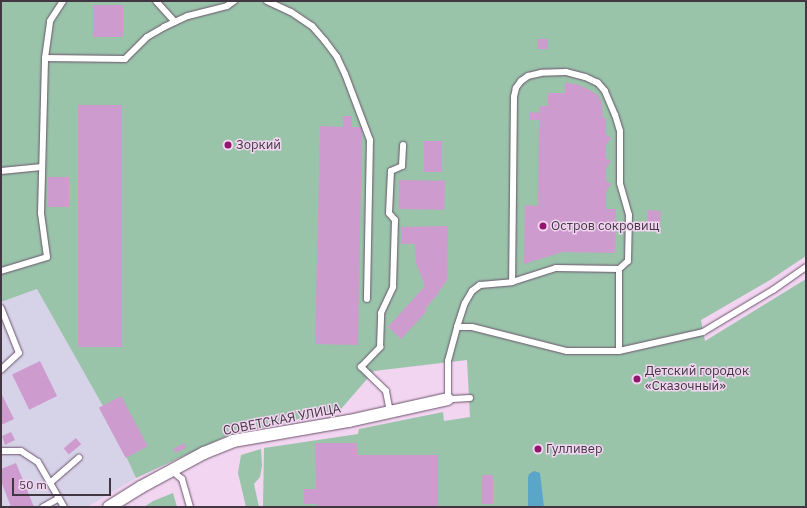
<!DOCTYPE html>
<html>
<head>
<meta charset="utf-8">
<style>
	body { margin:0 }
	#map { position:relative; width:807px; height:508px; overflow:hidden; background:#f2d5f1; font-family:"IBM Plex Sans",sans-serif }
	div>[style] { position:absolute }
	.industrial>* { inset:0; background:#d6d2e8 }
	.green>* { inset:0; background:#99c4aa }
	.water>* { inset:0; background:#59a6c9 }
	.building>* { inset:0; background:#ce9bce; transform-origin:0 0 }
	.roads { filter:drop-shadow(0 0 1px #6b526b) drop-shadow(0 0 1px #6b526b) }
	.lane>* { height:6px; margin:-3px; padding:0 3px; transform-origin:3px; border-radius:3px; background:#fff }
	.street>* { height:12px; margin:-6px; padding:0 6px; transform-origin:6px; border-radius:6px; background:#fff }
	.dots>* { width:11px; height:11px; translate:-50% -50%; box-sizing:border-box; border:2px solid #f2d5f1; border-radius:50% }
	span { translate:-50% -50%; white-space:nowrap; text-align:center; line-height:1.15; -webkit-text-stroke:3px #f2d5f1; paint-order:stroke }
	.poi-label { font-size:13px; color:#413641 }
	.left { translate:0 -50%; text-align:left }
	.street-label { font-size:13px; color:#413641 }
	.frame { position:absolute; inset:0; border:2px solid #413641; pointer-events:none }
	.scale { position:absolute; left:12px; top:478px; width:99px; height:18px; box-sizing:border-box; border:2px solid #413641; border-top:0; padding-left:5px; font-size:12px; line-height:14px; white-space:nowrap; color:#413641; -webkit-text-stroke:3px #f2d5f1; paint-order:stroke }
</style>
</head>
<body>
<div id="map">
	<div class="industrial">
		<div style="clip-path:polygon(37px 289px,104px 406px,136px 478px,87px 507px,1px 507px,1px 302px)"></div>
	</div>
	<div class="green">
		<div style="clip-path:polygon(1px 1px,806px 1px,806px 256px,770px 280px,701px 320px,705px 341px,806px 279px,806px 507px,263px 507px,264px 448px,358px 434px,359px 429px,443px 412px,444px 421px,470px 417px,467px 360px,374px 371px,341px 409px,227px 436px,136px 478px,103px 406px,37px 289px,1px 302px)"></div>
		<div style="clip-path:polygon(261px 449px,262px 466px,260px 477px,254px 484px,259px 507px,246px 507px,238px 473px,241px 455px)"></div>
		<div style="clip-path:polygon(173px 493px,177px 507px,144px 507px,153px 501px)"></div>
	</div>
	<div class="water">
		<div style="clip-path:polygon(534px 471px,540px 473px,544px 507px,529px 507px,528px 505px,528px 478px,529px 474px)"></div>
	</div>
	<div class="building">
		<div style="left:93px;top:5px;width:30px;height:32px"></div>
		<div style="left:538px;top:39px;width:10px;height:10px"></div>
		<div style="clip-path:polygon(565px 83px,576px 84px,584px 87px,598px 95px,602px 103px,603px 118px,606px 118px,606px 134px,611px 138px,606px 145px,606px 158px,611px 161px,606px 168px,606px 181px,611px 184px,606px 192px,606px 209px,616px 209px,615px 253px,563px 252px,524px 264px,525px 205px,538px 206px,539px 120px,529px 120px,529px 112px,539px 113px,540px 106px,548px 106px,548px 93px,565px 93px)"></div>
		<div style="left:78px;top:105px;width:44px;height:242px"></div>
		<div style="clip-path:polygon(343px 116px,352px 116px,352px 127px,362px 127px,358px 345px,315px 344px,320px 126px,343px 127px)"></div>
		<div style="left:424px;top:141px;width:18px;height:31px"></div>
		<div style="left:48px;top:177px;width:21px;height:30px"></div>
		<div style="left:399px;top:180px;width:46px;height:29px;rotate:1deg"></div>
		<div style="left:648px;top:210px;width:13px;height:17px;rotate:4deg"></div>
		<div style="clip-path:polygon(448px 226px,447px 280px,436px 296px,425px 309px,427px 311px,401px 339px,388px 327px,425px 286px,416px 263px,415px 244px,401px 244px,401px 227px)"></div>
		<div style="left:40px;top:361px;width:39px;height:31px;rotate:64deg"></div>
		<div style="clip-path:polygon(1px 393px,14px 419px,1px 425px)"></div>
		<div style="left:121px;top:396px;width:57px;height:25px;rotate:62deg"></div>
		<div style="clip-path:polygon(11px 432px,15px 440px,5px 445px,2px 436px)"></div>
		<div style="left:76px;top:438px;width:8px;height:16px;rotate:50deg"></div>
		<div style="clip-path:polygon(184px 443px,186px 448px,175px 453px,173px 449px)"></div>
		<div style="clip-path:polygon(315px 443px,357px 443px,357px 455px,438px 455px,438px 507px,317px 507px,317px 504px,304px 504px,304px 489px,316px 489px)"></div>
		<div style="clip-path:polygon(16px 463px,34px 507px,11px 507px,1px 481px,1px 469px)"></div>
		<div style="left:482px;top:475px;width:11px;height:29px"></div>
	</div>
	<div class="roads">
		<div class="lane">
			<div style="left:156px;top:1px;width:28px;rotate:48deg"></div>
			<div style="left:267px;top:1px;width:26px;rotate:25deg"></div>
			<div style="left:291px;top:12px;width:25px;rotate:34deg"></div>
			<div style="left:312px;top:26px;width:20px;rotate:49deg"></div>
			<div style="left:325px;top:41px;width:20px;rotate:53deg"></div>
			<div style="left:337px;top:57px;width:19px;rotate:65deg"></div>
			<div style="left:345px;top:74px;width:71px;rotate:69.3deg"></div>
			<div style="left:370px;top:140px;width:159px;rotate:91.1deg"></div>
			<div style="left:45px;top:58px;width:37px;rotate:-82deg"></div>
			<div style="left:50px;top:21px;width:24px;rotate:-57deg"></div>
			<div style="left:1px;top:171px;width:41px;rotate:-5.6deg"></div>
			<div style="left:619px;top:269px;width:82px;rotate:90deg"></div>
			<div style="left:1px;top:271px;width:48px;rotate:-16.9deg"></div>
			<div style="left:47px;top:257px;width:44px;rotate:-97.8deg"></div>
			<div style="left:41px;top:213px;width:155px;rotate:-88.5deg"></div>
			<div style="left:45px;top:58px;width:80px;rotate:0.7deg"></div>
			<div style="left:125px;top:59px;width:31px;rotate:-45deg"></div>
			<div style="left:147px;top:37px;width:20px;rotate:-30deg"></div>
			<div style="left:164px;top:27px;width:26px;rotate:-25deg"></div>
			<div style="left:188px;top:16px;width:40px;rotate:-14.4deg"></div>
			<div style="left:227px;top:6px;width:9px;rotate:-36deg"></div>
			<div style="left:1px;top:308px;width:48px;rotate:68.2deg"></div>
			<div style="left:19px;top:353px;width:25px;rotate:137deg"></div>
			<div style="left:457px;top:327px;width:15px"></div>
			<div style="left:472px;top:327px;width:98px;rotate:14.2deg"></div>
			<div style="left:567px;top:351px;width:52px"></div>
			<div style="left:619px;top:351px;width:86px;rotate:-12.7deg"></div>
			<div style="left:703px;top:332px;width:82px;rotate:-31deg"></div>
			<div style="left:773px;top:290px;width:40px;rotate:-34.9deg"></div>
			<div style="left:470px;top:398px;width:22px;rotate:177deg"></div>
			<div style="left:448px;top:399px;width:38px;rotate:-90deg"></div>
			<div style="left:448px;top:361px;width:35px;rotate:-75deg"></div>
			<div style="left:457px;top:327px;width:25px;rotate:-72deg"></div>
			<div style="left:465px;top:303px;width:14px;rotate:-60deg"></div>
			<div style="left:472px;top:291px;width:10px;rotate:-37deg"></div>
			<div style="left:480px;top:285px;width:32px;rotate:-5deg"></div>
			<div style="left:512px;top:282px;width:46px;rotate:-17.7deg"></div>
			<div style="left:556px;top:268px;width:63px;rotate:0.9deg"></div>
			<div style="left:619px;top:269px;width:12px;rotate:-42deg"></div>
			<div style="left:628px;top:261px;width:46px;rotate:-88.8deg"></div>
			<div style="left:629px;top:215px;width:33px;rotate:-106deg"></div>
			<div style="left:620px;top:183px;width:52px;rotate:-90deg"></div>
			<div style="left:620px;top:131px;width:17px;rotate:-107deg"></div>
			<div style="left:615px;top:115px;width:26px;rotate:-113deg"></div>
			<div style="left:605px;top:91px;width:11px;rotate:-131deg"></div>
			<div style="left:598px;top:83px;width:14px;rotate:-155deg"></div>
			<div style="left:585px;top:77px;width:20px;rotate:-165deg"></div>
			<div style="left:566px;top:72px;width:25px;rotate:178deg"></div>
			<div style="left:541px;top:73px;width:13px;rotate:167deg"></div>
			<div style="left:528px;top:76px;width:9px;rotate:144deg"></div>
			<div style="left:521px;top:81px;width:9px;rotate:126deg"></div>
			<div style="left:516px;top:88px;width:9px;rotate:103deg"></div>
			<div style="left:514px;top:97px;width:185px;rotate:90.6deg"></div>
			<div style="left:390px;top:412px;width:21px;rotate:-101deg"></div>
			<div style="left:386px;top:391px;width:35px;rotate:-136deg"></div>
			<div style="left:361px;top:367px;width:28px;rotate:-46deg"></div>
			<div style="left:380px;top:347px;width:34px;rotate:-88deg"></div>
			<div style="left:381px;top:313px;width:29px;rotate:-65deg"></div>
			<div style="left:393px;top:287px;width:67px;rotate:-88.3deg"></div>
			<div style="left:395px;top:220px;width:9px;rotate:-131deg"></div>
			<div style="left:389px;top:213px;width:42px;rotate:-87.3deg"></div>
			<div style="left:391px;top:171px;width:12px;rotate:-24deg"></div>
			<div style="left:402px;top:166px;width:21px;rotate:-87deg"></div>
			<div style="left:1px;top:451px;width:20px"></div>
			<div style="left:21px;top:451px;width:20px;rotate:33deg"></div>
			<div style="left:38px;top:462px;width:52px;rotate:60deg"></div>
			<div style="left:172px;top:471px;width:13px;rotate:39deg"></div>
			<div style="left:182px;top:479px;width:29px;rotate:74deg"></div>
			<div style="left:51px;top:482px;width:37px;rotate:-41deg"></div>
			<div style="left:43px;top:507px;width:18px;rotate:-29deg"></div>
		</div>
		<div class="street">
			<div style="left:109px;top:507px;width:38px;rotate:-32deg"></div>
			<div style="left:141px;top:487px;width:72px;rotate:-28.4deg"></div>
			<div style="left:204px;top:453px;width:31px;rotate:-22deg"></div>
			<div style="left:233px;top:441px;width:118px;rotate:-9.8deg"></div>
			<div style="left:349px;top:421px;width:101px;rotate:-12.5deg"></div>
		</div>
	</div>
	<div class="dots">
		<div style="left:228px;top:145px;background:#921570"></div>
		<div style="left:543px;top:226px;background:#921570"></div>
		<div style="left:637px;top:379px;background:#921570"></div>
		<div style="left:538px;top:449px;background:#921570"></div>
	</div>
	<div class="poi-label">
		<span class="left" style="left:236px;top:145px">Зоркий</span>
		<span class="left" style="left:551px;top:226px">Остров сокровищ</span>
		<span class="left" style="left:645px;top:379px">Детский городок<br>«Сказочный»</span>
		<span class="left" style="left:546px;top:449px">Гулливер</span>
	</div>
	<div class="street-label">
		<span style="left:282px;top:420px;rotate:-11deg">СОВЕТСКАЯ УЛИЦА</span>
	</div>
	<div class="frame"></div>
	<div class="scale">50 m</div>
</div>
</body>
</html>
